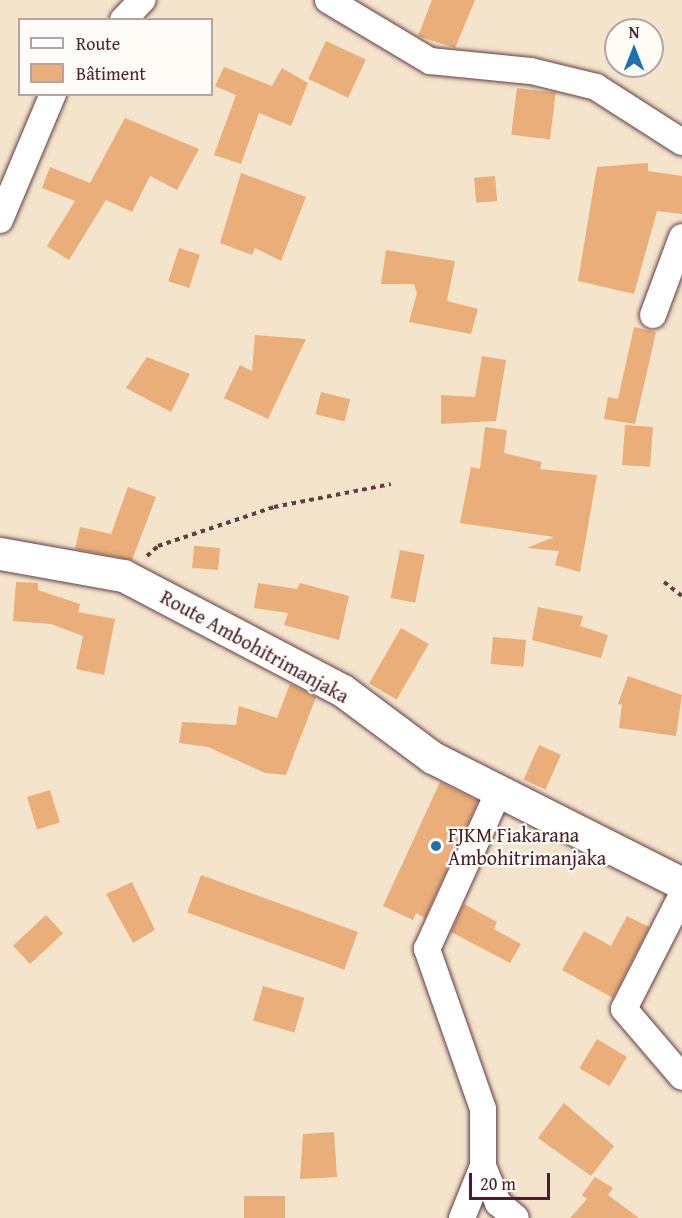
<!DOCTYPE html>
<html>
<head>
<meta charset="utf-8">
<style>
	body { margin:0 }
	#map { position:relative; width:682px; height:1218px; overflow:hidden; background:#f5e4cc; font-family:"Gentium Book Plus",serif }
	div>[style] { position:absolute }
	.building>* { inset:0; background:#e9ae79; transform-origin:0 0 }
	.path>* { height:4px; margin-top:-2px; transform-origin:0; background:repeating-linear-gradient(90deg,#643d43 0 4.5px,transparent 0 9px) }
	.roads { filter:drop-shadow(0 0 2px #643d43) drop-shadow(0 0 2px #643d43) }
	.minor>* { height:26px; margin:-13px; padding:0 13px; transform-origin:13px; border-radius:13px; background:#fff }
	.tertiary>* { height:32px; margin:-16px; padding:0 16px; transform-origin:16px; border-radius:16px; background:#fff }
	.dots>* { width:16px; height:16px; translate:-50% -50%; box-sizing:border-box; border:3px solid #fdfcf7; border-radius:50% }
	span { translate:-50% -50%; white-space:nowrap; text-align:center; line-height:1.15; -webkit-text-stroke:4.5px #fdfcf7; paint-order:stroke }
	.street-label { font-size:20px; color:#4a1f2b }
	.poi-label { font-size:20px; color:#4a1f2b }
	.left { translate:0 -50%; text-align:left }
	.legend { position:absolute; left:18px; top:18px; width:195px; height:78px; box-sizing:border-box; background:#fdfcf7; border:2px solid #b5a4a5; margin:0; padding:8px 10px; list-style:none; font-size:18px; color:#4a1f2b }
	.legend li { display:flex; align-items:center; gap:12px; height:30px }
	.legend b { width:30px; border:2px solid #b5a4a5 }
	.north { position:absolute; left:604px; top:18px; width:60px; height:60px; box-sizing:border-box; background:#fdfcf7; border:2px solid #b5a4a5; border-radius:50%; rotate:0deg; font-size:16px; font-weight:700; line-height:24px; text-align:center; color:#4a1f2b }
	.north::after { content:''; display:block; margin:auto; width:21px; height:27px; background:#1f6fb2; clip-path:polygon(50% 0,100% 100%,50% 72%,0 100%) }
	.scale { position:absolute; left:469px; top:1173px; width:81px; height:27px; box-sizing:border-box; border:3px solid #4a1f2b; border-top:0; padding-left:8px; font-size:18px; line-height:21px; white-space:nowrap; color:#4a1f2b; -webkit-text-stroke:4px #fdfcf7; paint-order:stroke }
</style>
</head>
<body>
<div id="map">
	<div class="building">
		<div style="clip-path:polygon(432px 0,475px 0,455px 48px,418px 36px)"></div>
		<div style="left:326px;top:41px;width:44px;height:42px;rotate:25deg"></div>
		<div style="clip-path:polygon(224px 67px,272px 86px,282px 68px,308px 83px,291px 126px,259px 113px,241px 164px,214px 155px,236px 95px,215px 86px)"></div>
		<div style="left:517px;top:88px;width:39px;height:47px;rotate:7deg"></div>
		<div style="clip-path:polygon(125px 118px,199px 149px,177px 190px,150px 176px,132px 212px,106px 200px,69px 260px,47px 246px,75px 201px,42px 188px,50px 167px,90px 183px)"></div>
		<div style="clip-path:polygon(648px 163px,648px 171px,682px 176px,682px 214px,657px 211px,634px 294px,578px 281px,597px 167px)"></div>
		<div style="clip-path:polygon(241px 173px,306px 197px,281px 261px,255px 248px,252px 255px,220px 243px)"></div>
		<div style="left:495px;top:176px;width:25px;height:21px;rotate:85deg"></div>
		<div style="left:179px;top:248px;width:22px;height:35px;rotate:18deg"></div>
		<div style="clip-path:polygon(386px 250px,455px 261px,447px 301px,478px 309px,471px 334px,409px 322px,417px 293px,414px 284px,381px 284px)"></div>
		<div style="clip-path:polygon(634px 327px,656px 332px,635px 424px,604px 419px,608px 397px,618px 399px)"></div>
		<div style="clip-path:polygon(255px 335px,306px 339px,268px 419px,224px 398px,240px 365px,252px 371px)"></div>
		<div style="clip-path:polygon(482px 356px,506px 360px,496px 421px,441px 424px,441px 395px,475px 397px)"></div>
		<div style="clip-path:polygon(147px 357px,190px 374px,171px 412px,126px 388px)"></div>
		<div style="left:321px;top:392px;width:30px;height:23px;rotate:14deg"></div>
		<div style="left:625px;top:425px;width:28px;height:40px;rotate:4deg"></div>
		<div style="clip-path:polygon(485px 427px,507px 430px,504px 453px,542px 462px,540px 469px,597px 475px,580px 572px,555px 565px,559px 551px,527px 548px,554px 537px,460px 523px,471px 467px,480px 469px)"></div>
		<div style="clip-path:polygon(128px 487px,156px 497px,132px 560px,75px 549px,80px 527px,111px 534px)"></div>
		<div style="left:220px;top:548px;width:22px;height:26px;rotate:95deg"></div>
		<div style="left:400px;top:550px;width:25px;height:49px;rotate:11deg"></div>
		<div style="clip-path:polygon(16px 582px,38px 583px,38px 590px,80px 604px,78px 612px,115px 619px,104px 675px,76px 669px,83px 636px,51px 624px,13px 621px)"></div>
		<div style="clip-path:polygon(258px 583px,297px 589px,300px 583px,349px 596px,339px 640px,284px 625px,288px 613px,254px 608px)"></div>
		<div style="clip-path:polygon(538px 607px,583px 616px,580px 626px,608px 635px,601px 658px,532px 640px)"></div>
		<div style="left:401px;top:628px;width:32px;height:64px;rotate:30deg"></div>
		<div style="left:493px;top:637px;width:33px;height:27px;rotate:5deg"></div>
		<div style="clip-path:polygon(628px 676px,682px 695px,676px 736px,619px 728px,622px 705px,618px 704px)"></div>
		<div style="clip-path:polygon(290px 684px,316px 697px,286px 775px,265px 773px,208px 747px,179px 743px,182px 722px,236px 725px,239px 706px,277px 718px)"></div>
		<div style="left:539px;top:745px;width:24px;height:38px;rotate:24deg"></div>
		<div style="clip-path:polygon(440px 782px,478px 801px,425px 918px,416px 913px,413px 920px,383px 906px)"></div>
		<div style="left:50px;top:790px;width:34px;height:24px;rotate:73deg"></div>
		<div style="left:201px;top:875px;width:167px;height:40px;rotate:20deg"></div>
		<div style="clip-path:polygon(132px 882px,155px 930px,133px 943px,106px 894px)"></div>
		<div style="clip-path:polygon(464px 904px,497px 922px,494px 929px,521px 944px,510px 963px,451px 932px)"></div>
		<div style="left:46px;top:915px;width:25px;height:45px;rotate:47deg"></div>
		<div style="clip-path:polygon(627px 916px,649px 927px,613px 998px,562px 970px,584px 931px,611px 946px)"></div>
		<div style="left:263px;top:986px;width:43px;height:36px;rotate:16deg"></div>
		<div style="left:597px;top:1039px;width:35px;height:34px;rotate:31deg"></div>
		<div style="clip-path:polygon(564px 1103px,614px 1146px,591px 1176px,538px 1138px)"></div>
		<div style="clip-path:polygon(334px 1132px,337px 1177px,300px 1179px,303px 1134px)"></div>
		<div style="clip-path:polygon(595px 1177px,613px 1188px,608px 1195px,639px 1218px,570px 1218px,587px 1199px,582px 1195px)"></div>
		<div style="left:244px;top:1196px;width:41px;height:22px"></div>
	</div>
	<div class="path">
		<div style="left:147px;top:556px;width:15px;rotate:-42deg"></div>
		<div style="left:158px;top:546px;width:122px;rotate:-18.6deg"></div>
		<div style="left:274px;top:507px;width:119px;rotate:-11.1deg"></div>
		<div style="left:664px;top:582px;width:23px;rotate:38deg"></div>
	</div>
	<div class="roads">
		<div class="minor">
			<div style="left:328px;top:0;width:119px;rotate:30.9deg"></div>
			<div style="left:430px;top:61px;width:101px;rotate:5.7deg"></div>
			<div style="left:531px;top:71px;width:67px;rotate:13.8deg"></div>
			<div style="left:596px;top:87px;width:102px;rotate:32.6deg"></div>
			<div style="left:123px;top:20px;width:28px;rotate:-46deg"></div>
			<div style="left:0;top:220px;width:137px;rotate:-67.2deg"></div>
			<div style="left:653px;top:315px;width:83px;rotate:-69.6deg"></div>
			<div style="left:682px;top:895px;width:128px;rotate:117deg"></div>
			<div style="left:624px;top:1009px;width:89px;rotate:49.5deg"></div>
			<div style="left:483px;top:1166px;width:40px;rotate:68deg"></div>
			<div style="left:498px;top:1203px;width:23px;rotate:40deg"></div>
			<div style="left:462px;top:1218px;width:56px;rotate:-68deg"></div>
			<div style="left:483px;top:1166px;width:57px;rotate:-90deg"></div>
			<div style="left:483px;top:1109px;width:170px;rotate:-109.3deg"></div>
			<div style="left:427px;top:949px;width:174px;rotate:-65.5deg"></div>
		</div>
		<div class="tertiary">
			<div style="left:0;top:554px;width:126px;rotate:10.1deg"></div>
			<div style="left:124px;top:576px;width:247px;rotate:27.7deg"></div>
			<div style="left:343px;top:691px;width:112px;rotate:36.7deg"></div>
			<div style="left:433px;top:758px;width:279px;rotate:26.8deg"></div>
		</div>
	</div>
	<div class="dots">
		<div style="left:436px;top:846px;background:#1f6fb2"></div>
	</div>
	<div class="street-label">
		<span style="left:255px;top:646px;rotate:29deg">Route Ambohitrimanjaka</span>
	</div>
	<div class="poi-label">
		<span class="left" style="left:448px;top:846px">FJKM Fiakarana<br>Ambohitrimanjaka</span>
	</div>
	<ul class="legend">
	<li><b style="height:8px;background:#fff"></b>Route</li>
	<li><b style="height:16px;background:#e9ae79"></b>Bâtiment</li>
	</ul>
	<div class="north">N</div>
	<div class="scale">20 m</div>
</div>
</body>
</html>
